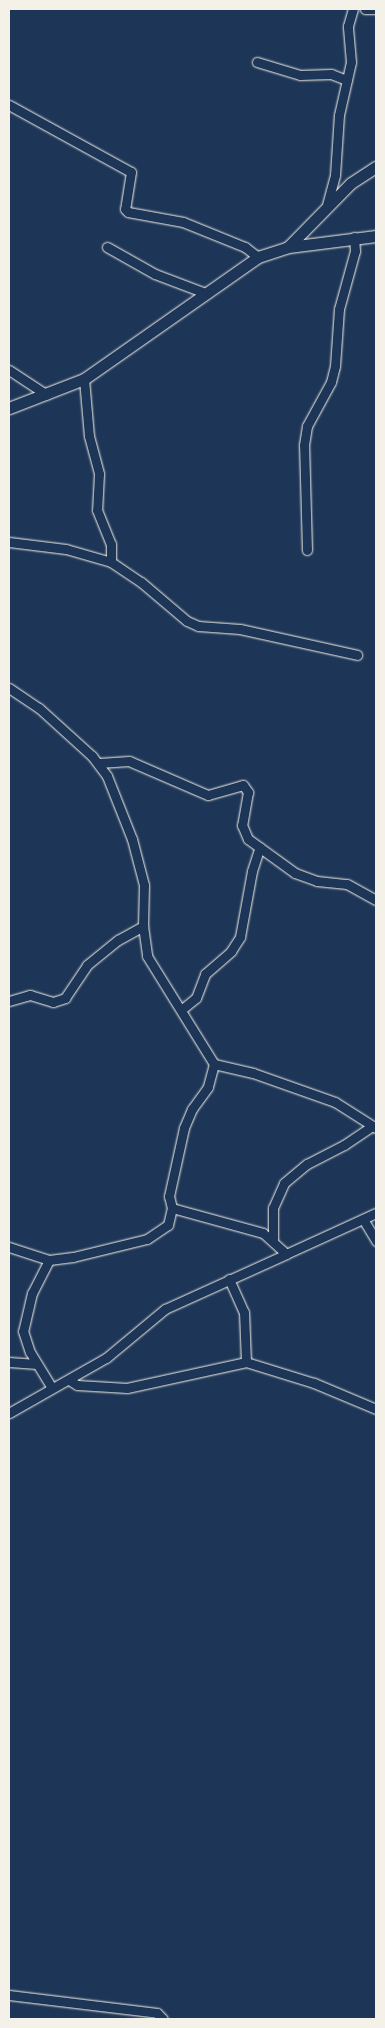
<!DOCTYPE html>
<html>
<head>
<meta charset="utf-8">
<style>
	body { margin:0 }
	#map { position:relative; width:385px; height:2028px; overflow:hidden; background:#1d3557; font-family:"Gochi Hand",sans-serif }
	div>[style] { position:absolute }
	.roads { filter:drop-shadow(0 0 1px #f4f1e8) drop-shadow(0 0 1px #f4f1e8) }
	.street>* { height:9px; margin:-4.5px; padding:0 4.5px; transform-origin:4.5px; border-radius:4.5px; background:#1d3557 }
	.secondary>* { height:11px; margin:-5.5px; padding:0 5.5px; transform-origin:5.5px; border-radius:5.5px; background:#1d3557 }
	span { translate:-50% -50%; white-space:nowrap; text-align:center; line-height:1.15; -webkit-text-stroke:4.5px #1d3557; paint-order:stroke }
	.frame { position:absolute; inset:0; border:10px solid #f4f1e8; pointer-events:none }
</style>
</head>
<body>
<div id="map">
	<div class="roads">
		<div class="street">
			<div style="left:365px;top:9px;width:11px"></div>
			<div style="left:257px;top:62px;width:45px;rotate:16.8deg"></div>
			<div style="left:300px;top:75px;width:31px;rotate:-2deg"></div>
			<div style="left:331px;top:74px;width:17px;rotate:21deg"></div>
			<div style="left:9px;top:105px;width:139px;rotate:28.8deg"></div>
			<div style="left:131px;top:172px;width:37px;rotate:99deg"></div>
			<div style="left:125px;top:209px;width:4px;rotate:45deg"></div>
			<div style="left:128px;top:212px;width:56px;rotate:10.3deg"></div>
			<div style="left:183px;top:222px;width:67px;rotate:22deg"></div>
			<div style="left:245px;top:247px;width:16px;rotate:38deg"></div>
			<div style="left:327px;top:205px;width:31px;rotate:-75deg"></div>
			<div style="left:335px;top:175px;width:60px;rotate:-86.2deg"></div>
			<div style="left:339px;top:115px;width:54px;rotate:-77.2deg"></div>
			<div style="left:351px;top:62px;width:36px;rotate:-95deg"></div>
			<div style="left:348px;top:26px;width:18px;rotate:-74deg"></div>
			<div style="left:107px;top:247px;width:55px;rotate:29.4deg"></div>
			<div style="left:155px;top:274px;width:53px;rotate:20.8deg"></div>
			<div style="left:9px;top:370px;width:45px;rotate:33.3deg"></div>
			<div style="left:84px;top:379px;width:57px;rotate:85deg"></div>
			<div style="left:89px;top:436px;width:39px;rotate:75deg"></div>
			<div style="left:99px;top:474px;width:36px;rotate:93deg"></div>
			<div style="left:97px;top:510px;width:37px;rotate:68deg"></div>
			<div style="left:111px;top:544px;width:18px;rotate:90deg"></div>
			<div style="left:111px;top:562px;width:36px;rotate:34deg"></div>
			<div style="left:141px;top:582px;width:60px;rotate:40.3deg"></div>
			<div style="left:187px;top:621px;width:12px;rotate:24deg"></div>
			<div style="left:198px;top:626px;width:42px;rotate:4.1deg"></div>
			<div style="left:240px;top:629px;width:120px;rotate:12.5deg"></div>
			<div style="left:9px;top:542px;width:57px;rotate:7deg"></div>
			<div style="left:66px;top:549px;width:47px;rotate:16.1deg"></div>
			<div style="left:307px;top:550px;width:105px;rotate:-91.6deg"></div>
			<div style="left:304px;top:445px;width:19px;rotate:-81deg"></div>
			<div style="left:307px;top:426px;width:50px;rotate:-61.4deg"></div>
			<div style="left:331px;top:382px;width:16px;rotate:-76deg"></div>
			<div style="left:335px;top:366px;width:57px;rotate:-86deg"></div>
			<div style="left:339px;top:309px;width:60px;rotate:-74.6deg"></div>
			<div style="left:355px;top:251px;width:14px;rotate:-94deg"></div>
			<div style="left:9px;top:688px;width:36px;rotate:34deg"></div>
			<div style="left:39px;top:708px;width:72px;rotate:42.2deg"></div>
			<div style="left:92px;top:756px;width:25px;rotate:53deg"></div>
			<div style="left:107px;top:776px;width:68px;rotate:68.4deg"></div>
			<div style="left:132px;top:839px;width:48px;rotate:75.4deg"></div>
			<div style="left:144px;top:885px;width:41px;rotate:91.4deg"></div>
			<div style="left:143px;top:926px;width:30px;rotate:82deg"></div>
			<div style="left:147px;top:956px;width:127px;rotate:58.2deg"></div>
			<div style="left:214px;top:1064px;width:24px;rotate:105deg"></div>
			<div style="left:208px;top:1087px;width:27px;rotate:126deg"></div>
			<div style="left:192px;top:1109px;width:21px;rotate:113deg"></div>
			<div style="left:184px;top:1128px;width:70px;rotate:102.4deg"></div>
			<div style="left:169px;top:1196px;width:12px;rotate:76deg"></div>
			<div style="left:172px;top:1208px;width:94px;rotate:15.4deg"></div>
			<div style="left:263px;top:1233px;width:31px;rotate:42deg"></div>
			<div style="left:286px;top:1254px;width:99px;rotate:-24.5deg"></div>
			<div style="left:99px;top:763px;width:30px;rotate:-4deg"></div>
			<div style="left:129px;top:761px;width:86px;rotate:23.3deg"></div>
			<div style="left:208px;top:795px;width:36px;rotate:-16deg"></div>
			<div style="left:243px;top:785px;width:9px;rotate:54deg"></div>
			<div style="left:248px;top:792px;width:34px;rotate:100deg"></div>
			<div style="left:242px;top:825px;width:15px;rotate:67deg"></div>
			<div style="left:248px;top:839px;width:58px;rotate:35.9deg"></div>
			<div style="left:295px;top:873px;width:23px;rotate:20deg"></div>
			<div style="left:317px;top:881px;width:30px;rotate:6deg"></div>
			<div style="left:347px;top:884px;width:33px;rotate:29deg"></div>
			<div style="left:9px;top:1001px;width:22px;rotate:-16deg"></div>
			<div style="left:30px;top:995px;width:24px;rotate:17deg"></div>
			<div style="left:53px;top:1002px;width:13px;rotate:-18deg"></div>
			<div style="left:65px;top:998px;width:40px;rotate:-56deg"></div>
			<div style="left:87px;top:965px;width:40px;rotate:-39deg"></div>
			<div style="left:118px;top:940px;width:29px;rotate:-29deg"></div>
			<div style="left:181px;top:1010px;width:19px;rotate:-39deg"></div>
			<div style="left:196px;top:998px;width:26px;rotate:-69deg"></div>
			<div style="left:205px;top:974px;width:35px;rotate:-41deg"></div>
			<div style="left:231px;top:951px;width:17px;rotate:-57deg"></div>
			<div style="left:240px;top:937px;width:67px;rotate:-79.7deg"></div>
			<div style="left:252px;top:871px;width:25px;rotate:-72deg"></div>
			<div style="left:214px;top:1064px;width:40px;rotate:13deg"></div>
			<div style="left:253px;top:1073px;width:87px;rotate:19.5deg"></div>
			<div style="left:335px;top:1102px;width:49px;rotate:32.4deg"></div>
			<div style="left:363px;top:1219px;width:26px;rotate:59deg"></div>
			<div style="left:273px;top:1240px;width:32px;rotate:-90deg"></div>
			<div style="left:273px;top:1208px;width:27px;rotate:-66deg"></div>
			<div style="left:284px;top:1183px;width:30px;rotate:-40deg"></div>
			<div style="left:307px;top:1164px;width:42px;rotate:-27.2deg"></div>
			<div style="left:344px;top:1145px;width:34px;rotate:-34deg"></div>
			<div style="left:9px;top:1247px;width:42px;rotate:18deg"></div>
			<div style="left:49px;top:1260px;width:24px;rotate:-7deg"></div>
			<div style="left:73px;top:1257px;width:76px;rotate:-13.7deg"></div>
			<div style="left:147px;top:1239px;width:25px;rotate:-34deg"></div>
			<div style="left:168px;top:1225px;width:17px;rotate:-77deg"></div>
			<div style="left:49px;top:1260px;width:37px;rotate:117deg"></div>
			<div style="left:32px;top:1293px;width:39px;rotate:103deg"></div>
			<div style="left:23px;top:1331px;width:22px;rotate:72deg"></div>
			<div style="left:30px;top:1352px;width:42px;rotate:58.6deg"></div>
			<div style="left:229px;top:1279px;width:36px;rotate:66deg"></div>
			<div style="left:244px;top:1312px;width:50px;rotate:87.7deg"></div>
			<div style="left:9px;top:1362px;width:28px;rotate:4deg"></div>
			<div style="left:69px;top:1380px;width:9px;rotate:32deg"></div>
			<div style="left:77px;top:1385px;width:50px;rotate:3.4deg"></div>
			<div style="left:127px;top:1388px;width:122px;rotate:-12.3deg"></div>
			<div style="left:246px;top:1362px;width:71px;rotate:17.2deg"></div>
			<div style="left:314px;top:1383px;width:67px;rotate:22.8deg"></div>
			<div style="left:9px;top:1413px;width:112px;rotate:-29.6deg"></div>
			<div style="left:106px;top:1358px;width:77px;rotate:-39.7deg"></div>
			<div style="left:165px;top:1309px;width:133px;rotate:-24.4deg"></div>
			<div style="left:9px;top:1995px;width:149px;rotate:6.9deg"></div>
			<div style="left:157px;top:2013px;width:8px;rotate:45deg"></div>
		</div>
		<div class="secondary">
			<div style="left:289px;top:246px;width:88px;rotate:-45.5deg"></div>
			<div style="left:351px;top:183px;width:30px;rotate:-33deg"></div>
			<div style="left:9px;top:408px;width:80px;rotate:-21.1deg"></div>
			<div style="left:84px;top:379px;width:213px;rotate:-35deg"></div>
			<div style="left:258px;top:257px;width:32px;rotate:-18deg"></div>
			<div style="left:288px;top:247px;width:89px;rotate:-7.1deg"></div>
		</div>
	</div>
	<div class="frame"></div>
</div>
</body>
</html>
